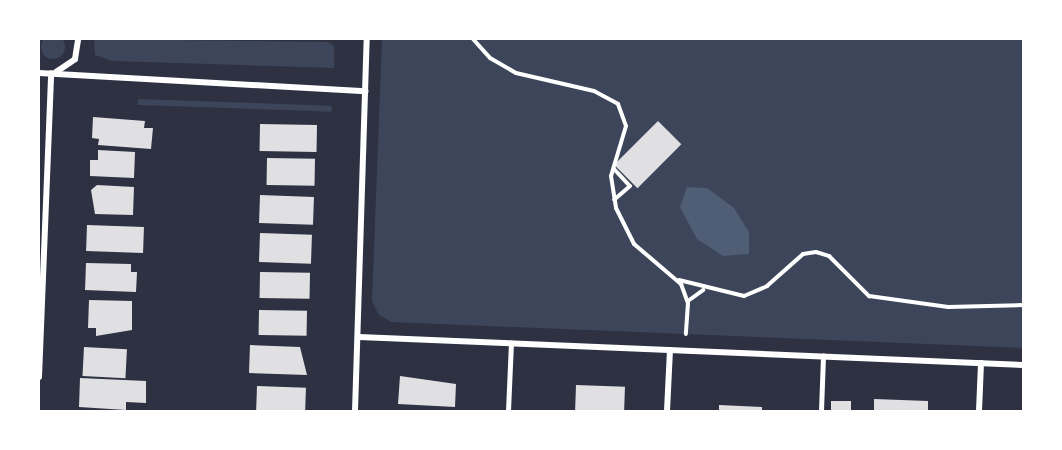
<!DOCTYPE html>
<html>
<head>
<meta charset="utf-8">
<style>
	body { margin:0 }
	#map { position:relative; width:1062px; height:450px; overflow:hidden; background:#2d3142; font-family:"Fira Sans Condensed",sans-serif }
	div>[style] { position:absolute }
	.green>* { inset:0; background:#3c4559; transform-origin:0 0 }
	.round { border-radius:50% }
	.water>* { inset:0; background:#4f5d75 }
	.building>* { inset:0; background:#e0e0e3; transform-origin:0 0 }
	.path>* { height:4px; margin:-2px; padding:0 2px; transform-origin:2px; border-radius:2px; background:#fff }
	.service>* { height:4.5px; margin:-2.25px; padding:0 2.25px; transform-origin:2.25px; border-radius:2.25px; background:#fff }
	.minor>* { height:6px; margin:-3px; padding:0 3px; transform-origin:3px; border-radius:3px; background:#fff }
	span { translate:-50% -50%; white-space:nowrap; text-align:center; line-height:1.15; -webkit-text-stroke:4.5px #fff; paint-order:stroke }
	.frame { position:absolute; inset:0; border:40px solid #fff; pointer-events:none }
</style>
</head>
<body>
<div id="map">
	<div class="green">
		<div class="round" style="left:41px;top:35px;width:24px;height:24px"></div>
		<div style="clip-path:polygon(94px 39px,328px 42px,334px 46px,334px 68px,112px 61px,95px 55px)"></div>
		<div style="clip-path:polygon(382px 39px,1023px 39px,1023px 348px,391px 322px,378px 314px,372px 301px)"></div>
		<div style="left:138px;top:99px;width:194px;height:6px;rotate:2deg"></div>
	</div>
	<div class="water">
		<div style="clip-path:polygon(687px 187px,707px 188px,734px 208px,749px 232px,749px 254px,723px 256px,697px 239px,680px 207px)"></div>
	</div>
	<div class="building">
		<div style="clip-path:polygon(93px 117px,145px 121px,144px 128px,153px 128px,151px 149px,98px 145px,99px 139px,92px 138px)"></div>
		<div style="left:658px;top:121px;width:33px;height:62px;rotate:45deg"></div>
		<div style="left:260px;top:124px;width:57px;height:27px;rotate:1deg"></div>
		<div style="clip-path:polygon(98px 150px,135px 152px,134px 178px,90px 176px,90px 160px,98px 160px)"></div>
		<div style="left:267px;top:158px;width:48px;height:27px;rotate:1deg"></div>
		<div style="clip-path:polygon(97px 185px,134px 187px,133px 215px,95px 214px,91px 190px)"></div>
		<div style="left:260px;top:195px;width:54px;height:28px;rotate:2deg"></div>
		<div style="left:87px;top:225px;width:57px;height:26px;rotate:2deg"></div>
		<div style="left:260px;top:233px;width:52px;height:29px;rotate:2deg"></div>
		<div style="clip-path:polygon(86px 263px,131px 264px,131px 272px,137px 272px,136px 292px,85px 290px)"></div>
		<div style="left:260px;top:272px;width:50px;height:26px;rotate:1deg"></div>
		<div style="clip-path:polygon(89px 300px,132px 301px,132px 330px,96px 336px,96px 328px,88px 328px)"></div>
		<div style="left:259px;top:310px;width:48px;height:25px;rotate:1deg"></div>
		<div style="clip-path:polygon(250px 345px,300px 347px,307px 375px,249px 373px)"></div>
		<div style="left:84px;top:347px;width:43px;height:29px;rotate:3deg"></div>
		<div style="clip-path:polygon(400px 376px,456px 384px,455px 407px,398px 404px)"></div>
		<div style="clip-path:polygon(80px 378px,146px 381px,146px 403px,126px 402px,126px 410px,79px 407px)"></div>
		<div style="left:576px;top:385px;width:49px;height:25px;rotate:2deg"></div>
		<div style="left:257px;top:386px;width:49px;height:24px;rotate:2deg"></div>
		<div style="clip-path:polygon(874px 399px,928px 401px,928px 411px,874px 411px)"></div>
		<div style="left:831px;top:401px;width:20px;height:10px"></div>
		<div style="clip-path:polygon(719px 405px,762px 407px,762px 411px,719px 411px)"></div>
	</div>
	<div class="path">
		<div style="left:473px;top:39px;width:25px;rotate:48deg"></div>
		<div style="left:490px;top:58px;width:30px;rotate:30deg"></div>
		<div style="left:516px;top:73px;width:80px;rotate:13deg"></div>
		<div style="left:594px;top:91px;width:27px;rotate:28deg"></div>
		<div style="left:618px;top:104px;width:23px;rotate:70deg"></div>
		<div style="left:626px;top:126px;width:52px;rotate:106.7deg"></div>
		<div style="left:611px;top:176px;width:32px;rotate:81deg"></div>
		<div style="left:616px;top:208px;width:40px;rotate:63.4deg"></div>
		<div style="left:634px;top:244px;width:62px;rotate:40.4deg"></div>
		<div style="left:681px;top:284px;width:20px;rotate:70deg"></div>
		<div style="left:688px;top:303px;width:31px;rotate:94deg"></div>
		<div style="left:614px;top:169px;width:23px;rotate:47deg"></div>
		<div style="left:630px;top:186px;width:21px;rotate:139deg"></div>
		<div style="left:679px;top:280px;width:67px;rotate:13.8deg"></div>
		<div style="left:744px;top:296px;width:25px;rotate:-23deg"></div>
		<div style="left:767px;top:286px;width:48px;rotate:-41.6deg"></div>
		<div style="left:803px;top:254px;width:13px;rotate:-9deg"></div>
		<div style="left:816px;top:252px;width:14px;rotate:17deg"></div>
		<div style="left:829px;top:256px;width:57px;rotate:45deg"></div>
		<div style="left:869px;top:296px;width:80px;rotate:7.9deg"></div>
		<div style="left:948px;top:307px;width:75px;rotate:-1.5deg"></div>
		<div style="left:688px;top:301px;width:19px;rotate:-36deg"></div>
	</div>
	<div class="service">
		<div style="left:508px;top:411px;width:68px;rotate:-87.5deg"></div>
		<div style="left:821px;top:411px;width:55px;rotate:-87.9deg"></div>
	</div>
	<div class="minor">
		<div style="left:56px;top:72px;width:23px;rotate:-34deg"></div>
		<div style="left:75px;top:59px;width:20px;rotate:-81deg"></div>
		<div style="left:39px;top:73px;width:327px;rotate:3.2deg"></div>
		<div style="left:359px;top:337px;width:665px;rotate:2.41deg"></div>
		<div style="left:39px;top:377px;width:304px;rotate:-87.7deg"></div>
		<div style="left:355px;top:411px;width:372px;rotate:-88.2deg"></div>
		<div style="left:667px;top:411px;width:61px;rotate:-87.2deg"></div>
		<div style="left:979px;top:411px;width:48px;rotate:-87.6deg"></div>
	</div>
	<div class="frame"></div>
</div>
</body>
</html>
